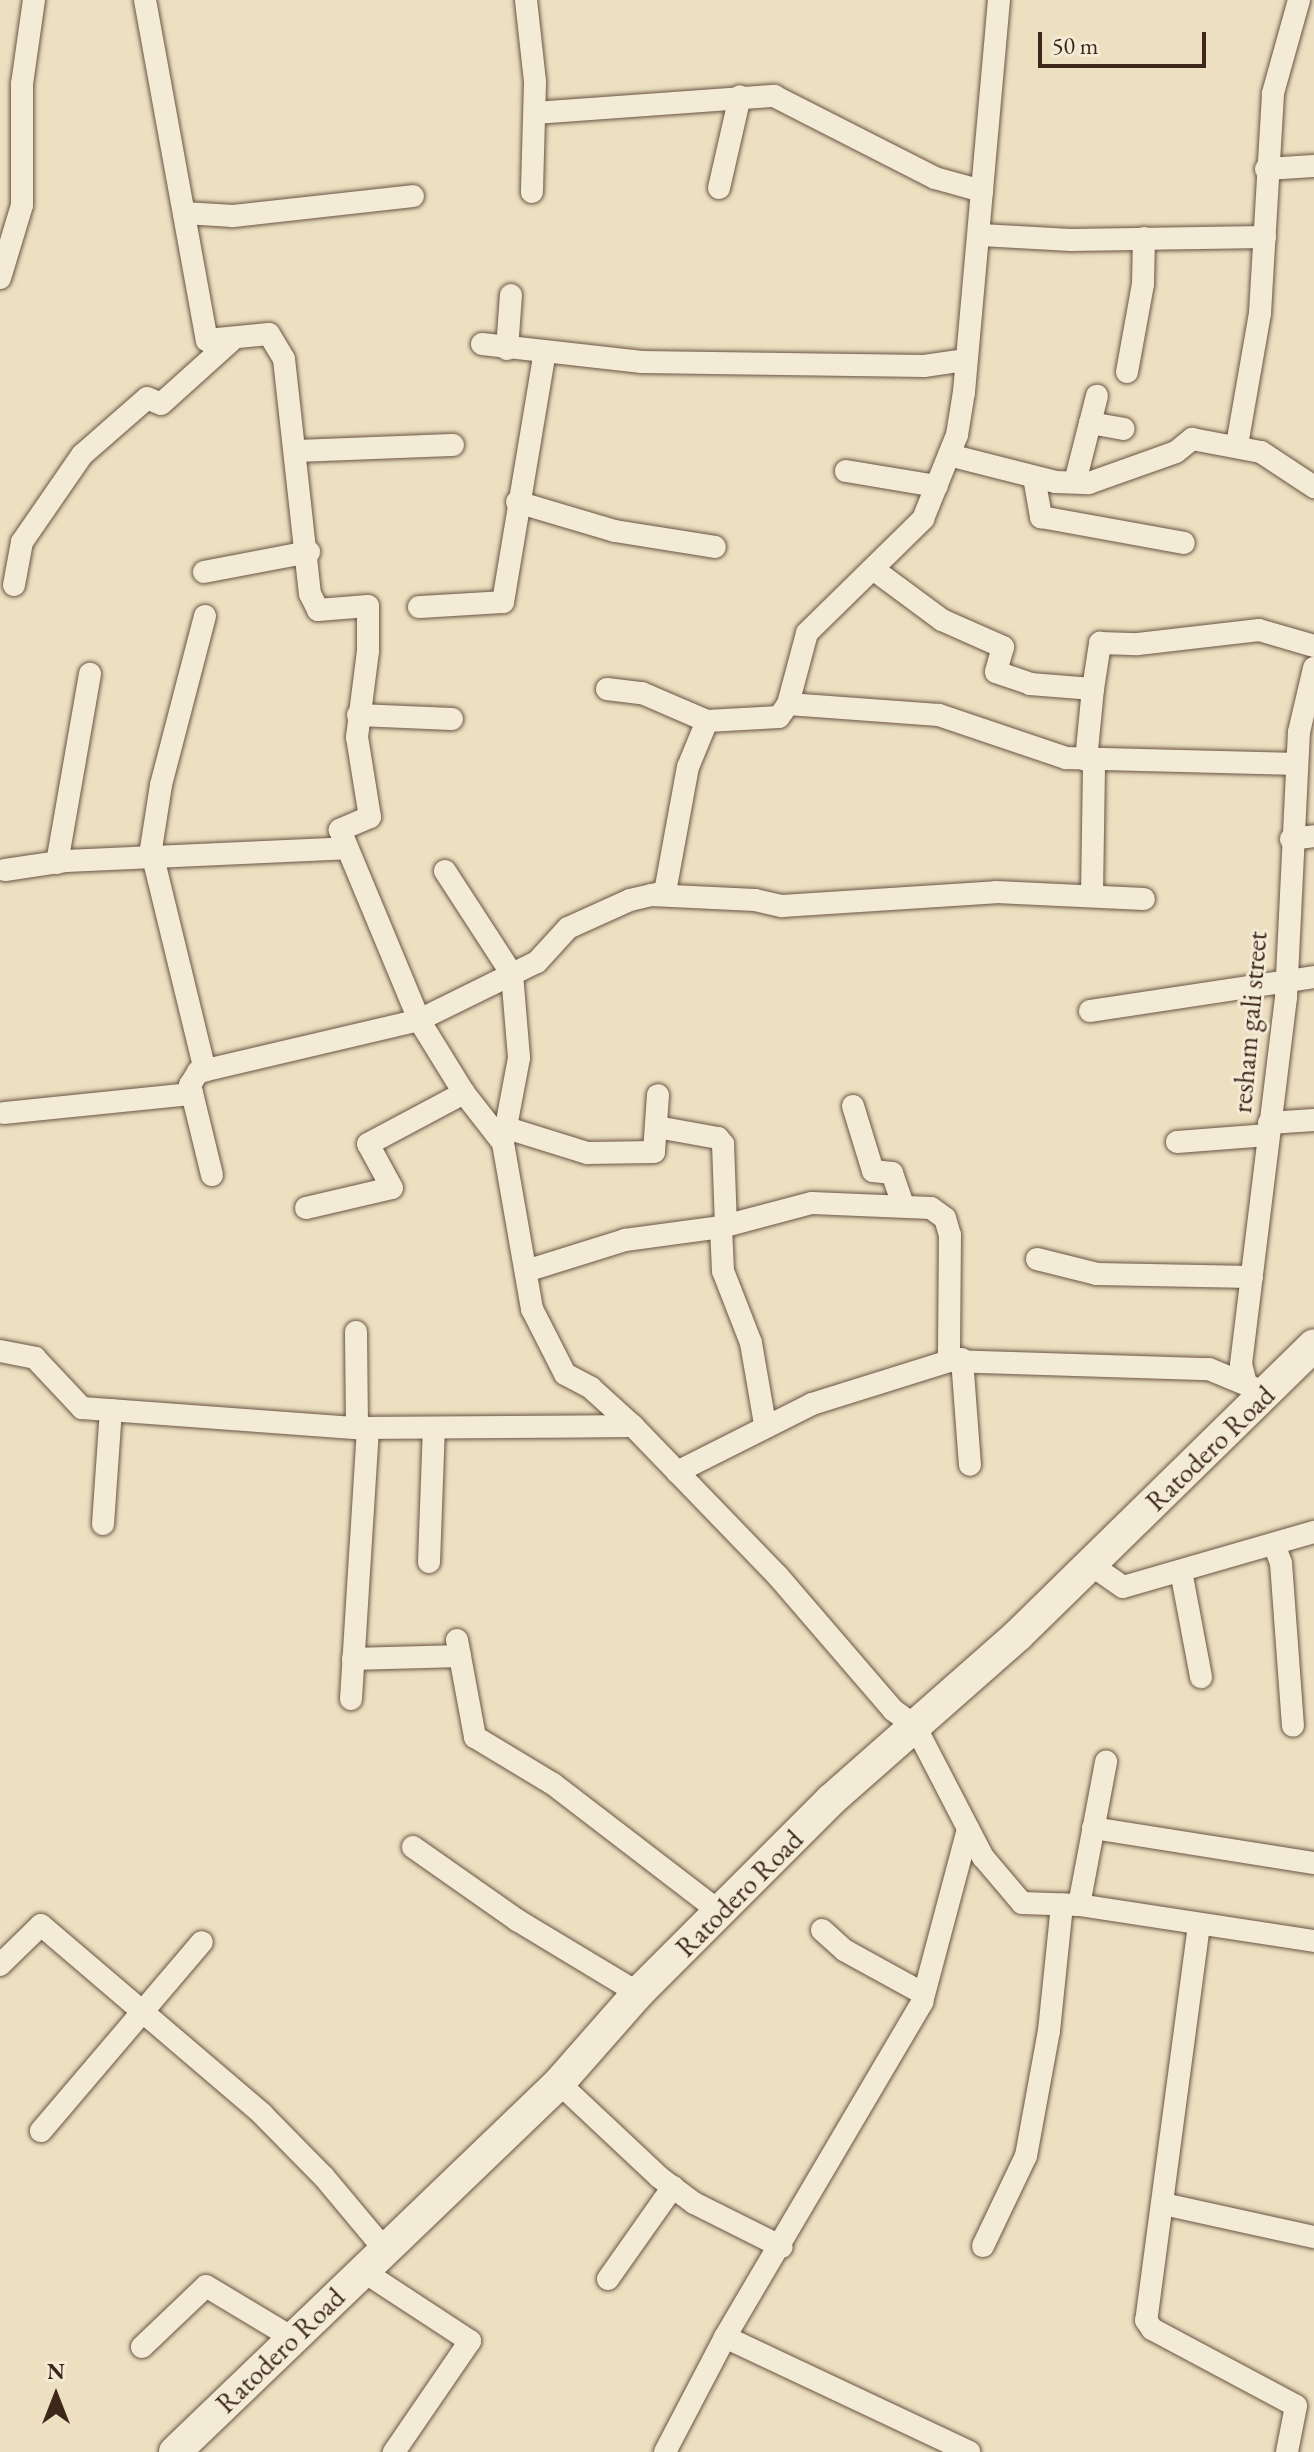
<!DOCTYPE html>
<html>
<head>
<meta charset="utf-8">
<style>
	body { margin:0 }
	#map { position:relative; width:1314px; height:2452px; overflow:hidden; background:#ece0c0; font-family:"EB Garamond",serif }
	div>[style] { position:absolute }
	.roads { filter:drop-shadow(0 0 2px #6a5444) drop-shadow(0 0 2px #6a5444) }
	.street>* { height:22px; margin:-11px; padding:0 11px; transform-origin:11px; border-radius:11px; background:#f3ebd6 }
	.secondary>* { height:32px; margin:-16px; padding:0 16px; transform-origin:16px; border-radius:16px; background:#f3ebd6 }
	span { translate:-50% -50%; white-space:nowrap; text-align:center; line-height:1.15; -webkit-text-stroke:6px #f3ebd6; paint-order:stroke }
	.street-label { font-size:28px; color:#3e261b }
	.north { position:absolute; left:16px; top:2356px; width:80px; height:80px; -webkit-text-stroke:6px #f3ebd6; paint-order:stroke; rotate:0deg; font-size:22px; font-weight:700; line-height:32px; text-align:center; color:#3e261b }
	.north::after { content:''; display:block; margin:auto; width:28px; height:36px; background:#3e261b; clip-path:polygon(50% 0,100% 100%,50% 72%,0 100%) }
	.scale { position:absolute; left:1038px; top:32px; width:168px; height:36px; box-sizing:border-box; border:4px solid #3e261b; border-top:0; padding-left:10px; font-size:24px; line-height:28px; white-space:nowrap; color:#3e261b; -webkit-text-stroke:6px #f3ebd6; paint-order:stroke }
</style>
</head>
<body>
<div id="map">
	<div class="roads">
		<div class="street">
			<div style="left:145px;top:0;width:346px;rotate:79.7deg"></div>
			<div style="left:207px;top:340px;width:62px;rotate:-5.5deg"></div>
			<div style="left:269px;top:334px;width:29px;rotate:59deg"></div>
			<div style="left:284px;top:359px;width:236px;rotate:83.7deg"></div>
			<div style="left:310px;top:594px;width:18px;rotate:63deg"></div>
			<div style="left:318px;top:610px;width:50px;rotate:-4.6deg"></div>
			<div style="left:368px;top:606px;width:45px;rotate:90deg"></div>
			<div style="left:368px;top:651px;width:87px;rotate:97.3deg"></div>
			<div style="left:357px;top:737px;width:81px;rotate:80.8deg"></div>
			<div style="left:370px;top:817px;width:33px;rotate:157deg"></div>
			<div style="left:340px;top:830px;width:206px;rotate:67.4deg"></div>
			<div style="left:419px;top:1020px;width:86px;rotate:58.3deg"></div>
			<div style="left:464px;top:1093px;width:63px;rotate:52deg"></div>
			<div style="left:503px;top:1143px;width:169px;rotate:80.1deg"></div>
			<div style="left:532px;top:1309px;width:73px;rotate:63.1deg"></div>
			<div style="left:565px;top:1374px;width:30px;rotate:28deg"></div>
			<div style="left:591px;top:1388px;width:57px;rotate:42.1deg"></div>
			<div style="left:633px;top:1426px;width:207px;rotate:46deg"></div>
			<div style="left:777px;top:1575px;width:178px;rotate:49.3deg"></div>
			<div style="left:893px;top:1710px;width:27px;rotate:36deg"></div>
			<div style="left:915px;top:1726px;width:148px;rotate:62.6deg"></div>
			<div style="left:983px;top:1857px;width:60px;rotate:49.7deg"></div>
			<div style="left:1022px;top:1903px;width:57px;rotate:2deg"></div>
			<div style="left:1079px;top:1905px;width:238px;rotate:8.7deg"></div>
			<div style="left:526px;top:0;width:82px;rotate:83.7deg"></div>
			<div style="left:535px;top:82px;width:110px;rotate:91.6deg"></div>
			<div style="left:535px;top:113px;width:240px;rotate:-4.1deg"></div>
			<div style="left:774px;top:96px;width:181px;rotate:27deg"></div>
			<div style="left:935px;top:178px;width:49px;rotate:15.5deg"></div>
			<div style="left:1266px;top:169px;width:48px;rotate:-3.6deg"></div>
			<div style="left:719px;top:188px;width:94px;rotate:-77.1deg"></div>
			<div style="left:184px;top:213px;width:49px;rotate:3.5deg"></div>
			<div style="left:233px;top:216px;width:181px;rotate:-6.3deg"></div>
			<div style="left:981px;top:235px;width:90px;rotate:3.2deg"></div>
			<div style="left:1071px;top:240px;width:194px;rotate:-0.9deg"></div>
			<div style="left:0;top:278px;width:76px;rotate:-73.2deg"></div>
			<div style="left:22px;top:205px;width:121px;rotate:-90deg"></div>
			<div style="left:22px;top:84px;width:85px;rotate:-81.9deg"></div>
			<div style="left:482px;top:344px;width:161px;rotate:6.4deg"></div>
			<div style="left:642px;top:362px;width:282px;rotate:0.8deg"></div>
			<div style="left:924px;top:366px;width:41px;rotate:-8.3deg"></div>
			<div style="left:507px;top:349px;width:54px;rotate:-85.8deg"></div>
			<div style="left:1127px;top:372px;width:89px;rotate:-79.7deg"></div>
			<div style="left:1143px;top:284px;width:46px;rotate:-88.8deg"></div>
			<div style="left:1090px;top:423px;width:34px;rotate:10deg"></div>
			<div style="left:1237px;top:445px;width:134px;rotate:-80.1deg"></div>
			<div style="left:1260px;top:313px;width:220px;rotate:-86.6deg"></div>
			<div style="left:1273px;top:93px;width:97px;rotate:-74.4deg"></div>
			<div style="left:295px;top:451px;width:158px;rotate:-2.2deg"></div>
			<div style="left:949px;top:455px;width:110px;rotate:14.2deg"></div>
			<div style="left:1056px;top:482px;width:33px;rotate:2deg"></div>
			<div style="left:1089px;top:483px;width:92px;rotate:-19.6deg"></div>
			<div style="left:1176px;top:452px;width:21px;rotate:-39deg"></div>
			<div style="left:1192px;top:439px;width:70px;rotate:10.7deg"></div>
			<div style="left:1261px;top:452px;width:64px;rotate:33.4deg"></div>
			<div style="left:846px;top:471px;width:92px;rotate:9.4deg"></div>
			<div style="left:1034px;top:477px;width:41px;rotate:80.1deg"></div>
			<div style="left:1041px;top:517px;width:145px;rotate:10.3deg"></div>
			<div style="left:1075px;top:482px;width:89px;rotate:-75.7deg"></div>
			<div style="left:517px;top:502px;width:102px;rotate:16.5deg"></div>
			<div style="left:615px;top:531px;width:101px;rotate:9.1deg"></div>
			<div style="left:873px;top:569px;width:86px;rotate:36.5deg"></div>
			<div style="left:942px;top:620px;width:67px;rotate:23.9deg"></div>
			<div style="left:1003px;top:647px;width:26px;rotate:106deg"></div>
			<div style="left:996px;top:672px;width:36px;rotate:19deg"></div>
			<div style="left:1030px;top:684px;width:63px;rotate:4.5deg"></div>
			<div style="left:1093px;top:689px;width:47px;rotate:-81.3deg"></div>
			<div style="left:1100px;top:643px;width:38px;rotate:2deg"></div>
			<div style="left:1138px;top:644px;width:122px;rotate:-6.6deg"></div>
			<div style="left:1259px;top:630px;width:57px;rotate:16.2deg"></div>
			<div style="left:204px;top:572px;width:107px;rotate:-10.8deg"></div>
			<div style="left:14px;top:585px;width:44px;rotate:-79.5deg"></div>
			<div style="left:22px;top:542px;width:106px;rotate:-55.4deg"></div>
			<div style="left:82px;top:455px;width:86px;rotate:-41.2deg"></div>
			<div style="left:147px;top:398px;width:15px;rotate:23deg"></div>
			<div style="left:161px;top:404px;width:94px;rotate:-42deg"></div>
			<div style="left:419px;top:607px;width:84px;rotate:-3.4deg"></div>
			<div style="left:503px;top:602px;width:254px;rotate:-80.5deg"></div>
			<div style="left:205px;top:616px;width:175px;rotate:104.6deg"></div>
			<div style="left:161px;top:785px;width:65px;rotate:98.9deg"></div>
			<div style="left:151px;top:849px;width:228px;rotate:76.3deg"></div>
			<div style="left:607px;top:689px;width:35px;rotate:7deg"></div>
			<div style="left:642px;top:693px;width:71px;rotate:23.3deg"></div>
			<div style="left:707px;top:721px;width:72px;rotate:-3.2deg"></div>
			<div style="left:779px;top:717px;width:16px;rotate:-55deg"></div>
			<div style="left:788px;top:704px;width:73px;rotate:-75deg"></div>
			<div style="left:807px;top:633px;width:163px;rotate:-44.5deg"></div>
			<div style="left:923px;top:519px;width:91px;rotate:-68deg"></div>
			<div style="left:957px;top:435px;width:44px;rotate:-80.8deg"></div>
			<div style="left:964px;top:392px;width:394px;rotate:-84.9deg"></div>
			<div style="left:788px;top:704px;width:151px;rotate:4.2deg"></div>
			<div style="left:939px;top:715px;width:134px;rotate:18.7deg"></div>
			<div style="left:1066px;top:758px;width:231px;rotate:1.5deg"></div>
			<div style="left:358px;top:715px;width:94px;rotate:2.4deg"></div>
			<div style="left:1086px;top:760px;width:71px;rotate:-84.4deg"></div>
			<div style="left:1291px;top:839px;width:23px;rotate:-7deg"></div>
			<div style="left:57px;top:863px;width:192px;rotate:-80.1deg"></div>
			<div style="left:5px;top:870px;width:62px;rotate:-8.4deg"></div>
			<div style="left:66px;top:861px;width:281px;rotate:-2.6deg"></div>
			<div style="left:445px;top:871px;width:123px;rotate:57deg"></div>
			<div style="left:512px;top:974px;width:84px;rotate:85.2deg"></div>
			<div style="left:519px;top:1058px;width:86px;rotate:100.7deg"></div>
			<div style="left:1092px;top:894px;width:134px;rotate:-89.1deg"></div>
			<div style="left:651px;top:895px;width:104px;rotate:2.8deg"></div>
			<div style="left:755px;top:900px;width:28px;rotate:13deg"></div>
			<div style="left:782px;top:906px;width:214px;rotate:-3.7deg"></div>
			<div style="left:996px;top:892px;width:148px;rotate:2.7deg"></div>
			<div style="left:1090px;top:1011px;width:227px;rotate:-8.6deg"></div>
			<div style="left:853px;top:1106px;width:68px;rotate:72.9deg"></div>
			<div style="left:873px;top:1171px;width:19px;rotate:6deg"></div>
			<div style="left:892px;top:1173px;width:34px;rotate:71deg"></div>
			<div style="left:4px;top:1113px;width:189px;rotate:-5.8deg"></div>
			<div style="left:1269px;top:1123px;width:45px;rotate:-3.8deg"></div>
			<div style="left:657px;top:1127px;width:62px;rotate:10.2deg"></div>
			<div style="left:718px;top:1138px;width:8px;rotate:50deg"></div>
			<div style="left:723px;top:1144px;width:82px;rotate:87.9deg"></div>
			<div style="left:507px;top:1128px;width:84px;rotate:17.4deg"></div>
			<div style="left:587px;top:1153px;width:67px;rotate:-0.9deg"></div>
			<div style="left:654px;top:1152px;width:57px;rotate:-86deg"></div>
			<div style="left:1177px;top:1142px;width:91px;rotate:-4.4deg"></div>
			<div style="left:212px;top:1175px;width:93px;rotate:-103.7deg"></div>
			<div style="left:190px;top:1085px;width:15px;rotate:-58deg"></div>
			<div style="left:198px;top:1072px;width:227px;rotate:-13.2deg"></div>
			<div style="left:419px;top:1020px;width:131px;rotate:-26.2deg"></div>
			<div style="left:537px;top:962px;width:46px;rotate:-47.6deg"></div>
			<div style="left:568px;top:928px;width:68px;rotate:-24.3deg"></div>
			<div style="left:630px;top:900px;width:36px;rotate:-13deg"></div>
			<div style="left:665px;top:892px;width:127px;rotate:-79.6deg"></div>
			<div style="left:688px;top:767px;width:50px;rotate:-67.6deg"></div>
			<div style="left:306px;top:1208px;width:88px;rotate:-13.1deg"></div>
			<div style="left:392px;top:1188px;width:50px;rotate:-118.6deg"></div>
			<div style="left:368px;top:1144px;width:109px;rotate:-28deg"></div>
			<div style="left:721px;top:1227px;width:94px;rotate:-14.8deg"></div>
			<div style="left:812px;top:1203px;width:119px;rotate:2.4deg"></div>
			<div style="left:931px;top:1208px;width:17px;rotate:36deg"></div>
			<div style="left:945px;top:1218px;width:18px;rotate:74deg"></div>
			<div style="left:950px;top:1235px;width:126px;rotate:90.5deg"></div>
			<div style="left:1037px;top:1259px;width:62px;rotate:14deg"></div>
			<div style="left:1097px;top:1274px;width:155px;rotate:1.1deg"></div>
			<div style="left:526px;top:1271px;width:104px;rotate:-17.4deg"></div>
			<div style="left:625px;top:1240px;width:97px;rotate:-7.7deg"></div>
			<div style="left:721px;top:1227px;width:44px;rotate:87.4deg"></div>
			<div style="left:723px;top:1271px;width:77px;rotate:68.7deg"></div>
			<div style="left:751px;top:1343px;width:82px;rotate:80.2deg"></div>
			<div style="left:356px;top:1332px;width:96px;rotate:89.4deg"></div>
			<div style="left:0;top:1351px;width:36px;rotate:11deg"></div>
			<div style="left:35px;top:1358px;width:69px;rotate:46.8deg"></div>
			<div style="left:82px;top:1408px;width:276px;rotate:4.2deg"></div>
			<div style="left:357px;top:1428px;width:276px;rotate:-0.4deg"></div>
			<div style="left:962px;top:1359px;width:106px;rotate:85.7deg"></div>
			<div style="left:1245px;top:1380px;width:16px;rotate:-104deg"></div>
			<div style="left:1241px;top:1364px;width:370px;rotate:-83deg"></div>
			<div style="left:1286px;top:997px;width:265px;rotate:-87.2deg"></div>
			<div style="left:1299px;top:732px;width:66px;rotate:-76.8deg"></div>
			<div style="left:677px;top:1472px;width:151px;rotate:-26.7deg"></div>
			<div style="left:812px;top:1404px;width:144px;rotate:-17.4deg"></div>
			<div style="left:949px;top:1361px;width:260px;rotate:1.8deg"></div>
			<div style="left:1209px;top:1369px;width:47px;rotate:22.7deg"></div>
			<div style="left:103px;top:1524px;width:114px;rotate:-86deg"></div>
			<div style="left:1274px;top:1544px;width:20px;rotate:70deg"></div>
			<div style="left:1281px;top:1563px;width:163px;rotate:85.8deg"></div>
			<div style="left:429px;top:1562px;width:134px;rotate:-87.9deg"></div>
			<div style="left:1090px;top:1564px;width:40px;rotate:34.9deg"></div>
			<div style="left:1123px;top:1587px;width:199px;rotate:-16.1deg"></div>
			<div style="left:1181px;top:1571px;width:108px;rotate:79.3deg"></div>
			<div style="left:457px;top:1640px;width:99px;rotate:79.5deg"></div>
			<div style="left:475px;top:1737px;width:91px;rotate:31.1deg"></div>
			<div style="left:553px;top:1784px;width:210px;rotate:37.5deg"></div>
			<div style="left:353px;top:1659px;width:107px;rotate:-1.6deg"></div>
			<div style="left:351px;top:1699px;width:271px;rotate:-86.4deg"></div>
			<div style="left:1093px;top:1828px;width:224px;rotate:9deg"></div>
			<div style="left:413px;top:1847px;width:127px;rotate:35.1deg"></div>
			<div style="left:517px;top:1920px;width:141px;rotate:31.1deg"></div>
			<div style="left:1079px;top:1905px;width:146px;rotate:-79.3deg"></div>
			<div style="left:1199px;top:1925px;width:399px;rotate:97.6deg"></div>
			<div style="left:1146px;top:2320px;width:11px;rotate:56deg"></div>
			<div style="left:1152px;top:2329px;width:163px;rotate:28.1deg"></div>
			<div style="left:1296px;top:2406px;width:47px;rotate:101.1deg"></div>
			<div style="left:822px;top:1930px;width:30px;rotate:42deg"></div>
			<div style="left:844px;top:1950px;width:91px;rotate:28.8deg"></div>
			<div style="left:0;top:1965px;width:57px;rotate:-44.3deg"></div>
			<div style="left:41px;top:1925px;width:291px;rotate:40.5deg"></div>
			<div style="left:262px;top:2114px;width:88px;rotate:45.5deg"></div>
			<div style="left:324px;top:2177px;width:95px;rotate:50.1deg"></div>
			<div style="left:559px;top:2083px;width:137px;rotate:43.2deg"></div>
			<div style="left:659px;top:2177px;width:44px;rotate:36.6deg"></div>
			<div style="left:694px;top:2203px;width:98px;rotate:26.6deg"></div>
			<div style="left:41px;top:2131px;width:248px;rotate:-49.6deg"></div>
			<div style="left:1164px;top:2204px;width:154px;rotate:12.4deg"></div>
			<div style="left:983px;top:2246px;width:100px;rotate:-64.5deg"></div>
			<div style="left:1026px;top:2156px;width:127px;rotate:-79.6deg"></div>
			<div style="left:1049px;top:2031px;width:127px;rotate:-84.1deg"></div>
			<div style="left:363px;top:2271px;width:128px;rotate:33.2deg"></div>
			<div style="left:470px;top:2341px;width:135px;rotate:124.4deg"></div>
			<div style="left:608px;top:2279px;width:113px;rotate:-54.8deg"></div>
			<div style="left:725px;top:2337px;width:270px;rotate:25.2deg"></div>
			<div style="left:142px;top:2347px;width:88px;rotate:-43.6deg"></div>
			<div style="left:206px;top:2286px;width:99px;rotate:31deg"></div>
			<div style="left:665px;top:2452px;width:130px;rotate:-62.4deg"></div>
			<div style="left:725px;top:2337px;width:389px;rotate:-59.5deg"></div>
			<div style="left:922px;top:2002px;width:179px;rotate:-75.1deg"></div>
		</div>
		<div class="secondary">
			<div style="left:175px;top:2452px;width:533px;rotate:-43.86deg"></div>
			<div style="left:559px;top:2083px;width:120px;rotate:-48.7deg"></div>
			<div style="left:638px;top:1993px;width:273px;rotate:-45deg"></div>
			<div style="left:831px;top:1800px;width:249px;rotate:-41.4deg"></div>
			<div style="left:1018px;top:1635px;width:414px;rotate:-44.4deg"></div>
		</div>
	</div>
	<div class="street-label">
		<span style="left:1249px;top:1022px;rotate:-85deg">resham gali street</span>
		<span style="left:1210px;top:1448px;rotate:-44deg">Ratodero Road</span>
		<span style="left:739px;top:1893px;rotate:-45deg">Ratodero Road</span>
		<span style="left:280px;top:2350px;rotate:-44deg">Ratodero Road</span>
	</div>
	<div class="north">N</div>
	<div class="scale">50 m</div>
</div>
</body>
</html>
